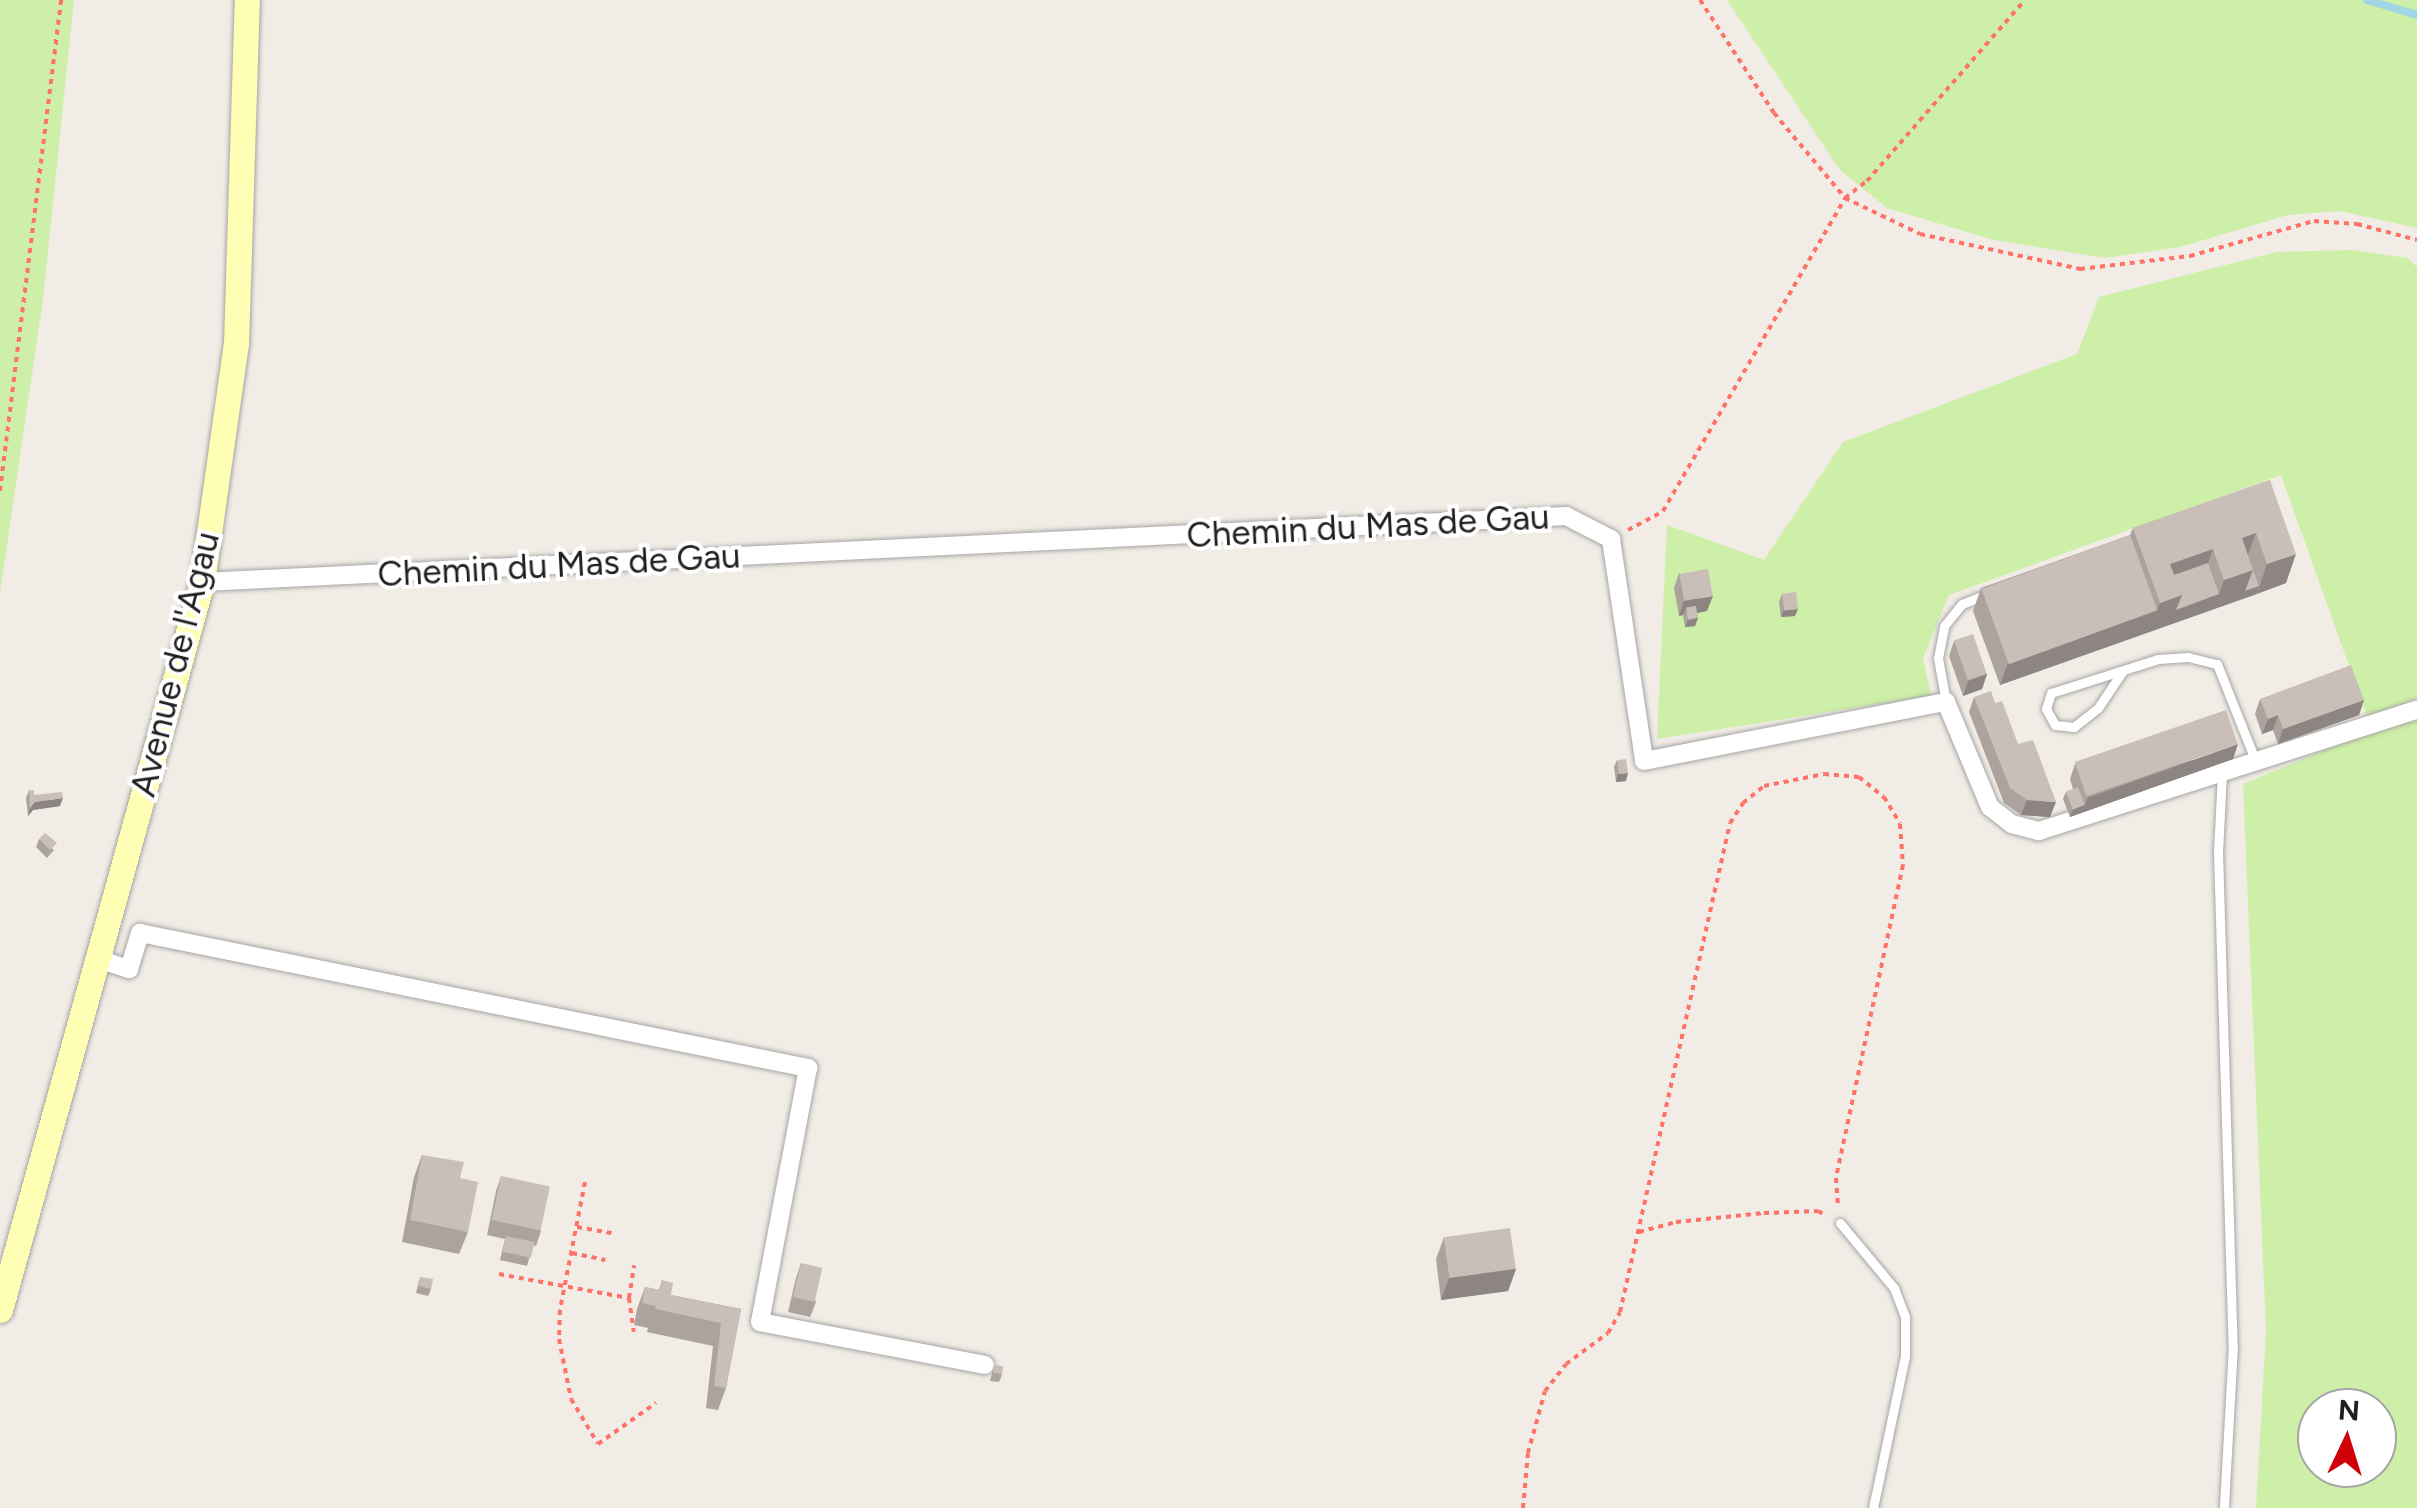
<!DOCTYPE html>
<html>
<head>
<meta charset="utf-8">
<style>
	body { margin:0 }
	#map { position:relative; width:2417px; height:1508px; overflow:hidden; background:#f1ece5; font-family:Figtree,sans-serif }
	div>[style] { position:absolute }
	.grass>* { inset:0; background:#cdefa7 }
	.stream>* { height:8px; margin:-4px; padding:0 4px; transform-origin:4px; border-radius:4px; background:#a2d6e2 }
	.path>* { height:4px; margin-top:-2px; transform-origin:0; background:repeating-linear-gradient(90deg,#ff7268 0 5px,transparent 0 10px) }
	.roads { filter:drop-shadow(0 0 2px #a6a6a6) drop-shadow(0 0 2px #a6a6a6) }
	.lane>* { height:9px; margin:-4.5px; padding:0 4.5px; transform-origin:4.5px; border-radius:4.5px; background:#fff }
	.street>* { height:18px; margin:-9px; padding:0 9px; transform-origin:9px; border-radius:9px; background:#fff }
	.secondary>* { height:25px; margin:-12.5px; padding:0 12.5px; transform-origin:12.5px; border-radius:12.5px; background:#feffb5 }
	.wall>* { inset:0; background:#ada39e }
	.shaded-wall>* { inset:0; background:#8d8581 }
	.building>* { inset:0; background:#c9beb8; transform-origin:0 0 }
	span { translate:-50% -50%; white-space:nowrap; text-align:center; line-height:1.15; -webkit-text-stroke:8px #fff; paint-order:stroke }
	.street-label { font-size:35px; color:#1f1f1f }
	.north { position:absolute; left:2297px; top:1388px; width:100px; height:100px; box-sizing:border-box; background:#fff; border:2px solid #a5a5a5; border-radius:50%; rotate:4deg; font-size:28px; font-weight:700; line-height:40px; text-align:center; color:#1f1f1f }
	.north::after { content:''; display:block; margin:auto; width:35px; height:45px; background:#cf0008; clip-path:polygon(50% 0,100% 100%,50% 72%,0 100%) }
</style>
</head>
<body>
<div id="map">
	<div class="grass">
		<div style="clip-path:polygon(0 0,74px 0,43px 299px,0 593px)"></div>
		<div style="clip-path:polygon(1727px 0,2417px 0,2417px 228px,2340px 211px,2288px 215px,2180px 247px,2105px 258px,1994px 240px,1887px 208px,1840px 170px)"></div>
		<div style="clip-path:polygon(2352px 250px,2407px 258px,2417px 267px,2417px 698px,2368px 719px,2281px 475px,1949px 595px,1923px 658px,1931px 696px,1657px 739px,1667px 525px,1764px 560px,1843px 442px,2077px 354px,2099px 297px,2277px 252px)"></div>
		<div style="clip-path:polygon(evenodd,2417px 712px,2417px 1508px,2256px 1508px,2266px 1331px,2243px 784px,2417px 712px,2317px 1408px,2377px 1408px,2377px 1468px,2317px 1468px,2317px 1408px)"></div>
	</div>
	<div class="stream">
		<div style="left:2367px;top:0;width:52px;rotate:16.7deg"></div>
	</div>
	<div class="path">
		<div style="left:1700px;top:0;width:135px;rotate:56.8deg"></div>
		<div style="left:1774px;top:113px;width:111px;rotate:50.1deg"></div>
		<div style="left:1845px;top:198px;width:83px;rotate:25.6deg"></div>
		<div style="left:1920px;top:234px;width:164px;rotate:12.3deg"></div>
		<div style="left:2080px;top:269px;width:111px;rotate:-6.7deg"></div>
		<div style="left:2190px;top:256px;width:129px;rotate:-15.8deg"></div>
		<div style="left:2314px;top:221px;width:43px;rotate:4deg"></div>
		<div style="left:2357px;top:224px;width:62px;rotate:14.9deg"></div>
		<div style="left:0;top:491px;width:495px;rotate:-82.9deg"></div>
		<div style="left:1628px;top:530px;width:40px;rotate:-28deg"></div>
		<div style="left:1663px;top:511px;width:362px;rotate:-59.8deg"></div>
		<div style="left:1845px;top:198px;width:28px;rotate:-38deg"></div>
		<div style="left:1867px;top:181px;width:240px;rotate:-48.9deg"></div>
		<div style="left:585px;top:1182px;width:130px;rotate:101.1deg"></div>
		<div style="left:560px;top:1310px;width:29px;rotate:92deg"></div>
		<div style="left:559px;top:1339px;width:61px;rotate:78.7deg"></div>
		<div style="left:571px;top:1399px;width:52px;rotate:59deg"></div>
		<div style="left:598px;top:1444px;width:71px;rotate:-35.3deg"></div>
		<div style="left:577px;top:1227px;width:36px;rotate:10deg"></div>
		<div style="left:1639px;top:1232px;width:38px;rotate:-15deg"></div>
		<div style="left:1676px;top:1222px;width:88px;rotate:-5.8deg"></div>
		<div style="left:1764px;top:1213px;width:54px;rotate:-2.1deg"></div>
		<div style="left:1818px;top:1211px;width:10px;rotate:29deg"></div>
		<div style="left:572px;top:1253px;width:34px;rotate:12deg"></div>
		<div style="left:499px;top:1274px;width:132px;rotate:10.5deg"></div>
		<div style="left:629px;top:1298px;width:34px;rotate:82deg"></div>
		<div style="left:629px;top:1298px;width:33px;rotate:-81deg"></div>
		<div style="left:1523px;top:1508px;width:55px;rotate:-84.8deg"></div>
		<div style="left:1528px;top:1453px;width:64px;rotate:-74.7deg"></div>
		<div style="left:1545px;top:1391px;width:34px;rotate:-52deg"></div>
		<div style="left:1566px;top:1364px;width:52px;rotate:-36.4deg"></div>
		<div style="left:1608px;top:1333px;width:24px;rotate:-60deg"></div>
		<div style="left:1620px;top:1312px;width:501px;rotate:-77.32deg"></div>
		<div style="left:1730px;top:823px;width:24px;rotate:-57deg"></div>
		<div style="left:1743px;top:803px;width:27px;rotate:-39deg"></div>
		<div style="left:1764px;top:786px;width:61px;rotate:-11.3deg"></div>
		<div style="left:1824px;top:774px;width:35px;rotate:5deg"></div>
		<div style="left:1859px;top:777px;width:32px;rotate:39deg"></div>
		<div style="left:1884px;top:797px;width:31px;rotate:59deg"></div>
		<div style="left:1900px;top:824px;width:41px;rotate:85.8deg"></div>
		<div style="left:1903px;top:865px;width:320px;rotate:102.1deg"></div>
		<div style="left:1836px;top:1178px;width:30px;rotate:86deg"></div>
	</div>
	<div class="roads">
		<div class="lane">
			<div style="left:2122px;top:672px;width:43px;rotate:123.7deg"></div>
			<div style="left:2098px;top:708px;width:31px;rotate:142deg"></div>
			<div style="left:2074px;top:727px;width:19px;rotate:-174deg"></div>
			<div style="left:2055px;top:725px;width:18px;rotate:-119deg"></div>
			<div style="left:2046px;top:709px;width:17px;rotate:-73deg"></div>
			<div style="left:2051px;top:693px;width:112px;rotate:-17.6deg"></div>
			<div style="left:2158px;top:659px;width:30px;rotate:-4deg"></div>
			<div style="left:2188px;top:657px;width:30px;rotate:14deg"></div>
			<div style="left:2217px;top:664px;width:105px;rotate:68.3deg"></div>
			<div style="left:1946px;top:702px;width:45px;rotate:-100.3deg"></div>
			<div style="left:1938px;top:658px;width:33px;rotate:-79deg"></div>
			<div style="left:1944px;top:626px;width:28px;rotate:-51deg"></div>
			<div style="left:1962px;top:604px;width:27px;rotate:-22deg"></div>
			<div style="left:2222px;top:773px;width:79px;rotate:92.9deg"></div>
			<div style="left:2218px;top:852px;width:493px;rotate:88.3deg"></div>
			<div style="left:2233px;top:1345px;width:163px;rotate:93.2deg"></div>
			<div style="left:1840px;top:1223px;width:85px;rotate:50.3deg"></div>
			<div style="left:1894px;top:1288px;width:31px;rotate:69deg"></div>
			<div style="left:1905px;top:1317px;width:39px;rotate:90deg"></div>
			<div style="left:1905px;top:1356px;width:155px;rotate:101.9deg"></div>
		</div>
		<div class="street">
			<div style="left:202px;top:582px;width:1366px;rotate:-2.77deg"></div>
			<div style="left:1566px;top:516px;width:51px;rotate:27.1deg"></div>
			<div style="left:1611px;top:539px;width:224px;rotate:81.5deg"></div>
			<div style="left:1644px;top:761px;width:308px;rotate:-11.1deg"></div>
			<div style="left:1946px;top:702px;width:114px;rotate:67.3deg"></div>
			<div style="left:1990px;top:807px;width:28px;rotate:38deg"></div>
			<div style="left:2012px;top:824px;width:28px;rotate:15deg"></div>
			<div style="left:2039px;top:831px;width:397px;rotate:-17.8deg"></div>
			<div style="left:98px;top:959px;width:33px;rotate:18deg"></div>
			<div style="left:129px;top:969px;width:38px;rotate:-73deg"></div>
			<div style="left:140px;top:933px;width:682px;rotate:11.43deg"></div>
			<div style="left:808px;top:1068px;width:258px;rotate:100.7deg"></div>
			<div style="left:760px;top:1322px;width:229px;rotate:10.8deg"></div>
		</div>
		<div class="secondary">
			<div style="left:0;top:1310px;width:756px;rotate:-74.49deg"></div>
			<div style="left:202px;top:582px;width:240px;rotate:-81.9deg"></div>
			<div style="left:236px;top:344px;width:344px;rotate:-88.2deg"></div>
		</div>
	</div>
	<div class="wall">
		<div style="clip-path:polygon(2270px 480px,2286px 583px,2000px 685px,1973px 611px,1981px 588px,2130px 535px,2133px 528px)"></div>
		<div style="clip-path:polygon(1679px 573px,1707px 611px,1697px 613px,1698px 618px,1695px 626px,1685px 627px,1683px 615px,1679px 616px,1674px 588px)"></div>
		<div style="clip-path:polygon(1782px 594px,1795px 616px,1781px 617px,1779px 602px)"></div>
		<div style="clip-path:polygon(1954px 641px,1987px 674px,1982px 689px,1963px 696px,1949px 656px)"></div>
		<div style="clip-path:polygon(1974px 697px,1995px 703px,2018px 744px,2050px 817px,2021px 815px,2004px 803px,1969px 712px)"></div>
		<div style="clip-path:polygon(2260px 699px,2364px 700px,2359px 715px,2278px 744px,2273px 730px,2262px 734px,2255px 714px)"></div>
		<div style="clip-path:polygon(2233px 759px,2070px 817px,2063px 799px,2066px 792px,2073px 789px,2070px 779px,2075px 764px)"></div>
		<div style="clip-path:polygon(1617px 760px,1626px 781px,1616px 782px,1614px 767px)"></div>
		<div style="clip-path:polygon(29px 790px,34px 795px,60px 806px,33px 810px,28px 816px,26px 798px)"></div>
		<div style="clip-path:polygon(39px 839px,54px 850px,47px 858px,36px 847px)"></div>
		<div style="clip-path:polygon(422px 1155px,460px 1178px,468px 1232px,459px 1254px,402px 1242px,414px 1177px)"></div>
		<div style="clip-path:polygon(501px 1176px,541px 1231px,536px 1246px,533px 1245px,527px 1266px,500px 1260px,505px 1239px,487px 1235px,496px 1191px)"></div>
		<div style="clip-path:polygon(1444px 1237px,1516px 1269px,1508px 1291px,1441px 1300px,1436px 1259px)"></div>
		<div style="clip-path:polygon(801px 1263px,816px 1302px,810px 1317px,788px 1312px,796px 1278px)"></div>
		<div style="clip-path:polygon(420px 1277px,431px 1289px,428px 1296px,416px 1293px)"></div>
		<div style="clip-path:polygon(662px 1280px,671px 1295px,741px 1309px,726px 1388px,718px 1410px,706px 1408px,713px 1346px,647px 1332px,648px 1328px,634px 1325px,637px 1309px,645px 1287px,659px 1290px)"></div>
		<div style="clip-path:polygon(994px 1365px,1002px 1375px,999px 1382px,990px 1381px)"></div>
	</div>
	<div class="shaded-wall">
		<div style="clip-path:polygon(2256px 533px,2245px 562px,2242px 538px)"></div>
		<div style="clip-path:polygon(2213px 549px,2203px 578px,2169px 590px,2170px 564px)"></div>
		<div style="clip-path:polygon(2296px 554px,2286px 583px,2257px 594px,2267px 564px)"></div>
		<div style="clip-path:polygon(2253px 570px,2259px 586px,2257px 594px,2000px 685px,2008px 663px,2157px 610px,2160px 603px,2182px 595px,2219px 594px,2224px 580px)"></div>
		<div style="clip-path:polygon(1713px 596px,1707px 611px,1687px 615px,1686px 608px,1683px 615px,1679px 616px,1684px 601px)"></div>
		<div style="clip-path:polygon(1798px 609px,1795px 616px,1781px 617px,1784px 610px)"></div>
		<div style="clip-path:polygon(1698px 618px,1695px 626px,1685px 627px,1688px 620px)"></div>
		<div style="clip-path:polygon(1987px 674px,1982px 689px,1963px 696px,1968px 681px)"></div>
		<div style="clip-path:polygon(2364px 700px,2359px 715px,2278px 744px,2283px 729px)"></div>
		<div style="clip-path:polygon(2278px 715px,2273px 730px,2262px 734px,2268px 719px)"></div>
		<div style="clip-path:polygon(2238px 744px,2233px 759px,2070px 817px,2072px 810px,2085px 805px,2087px 798px)"></div>
		<div style="clip-path:polygon(1628px 773px,1626px 781px,1616px 782px,1618px 774px)"></div>
		<div style="clip-path:polygon(63px 798px,60px 806px,33px 810px,28px 816px,30px 808px,35px 802px)"></div>
		<div style="clip-path:polygon(2027px 800px,2056px 802px,2050px 817px,2021px 815px)"></div>
		<div style="clip-path:polygon(1516px 1269px,1508px 1291px,1441px 1300px,1449px 1278px)"></div>
	</div>
	<div class="building">
		<div style="clip-path:polygon(2270px 480px,2296px 554px,2267px 564px,2256px 533px,2242px 538px,2253px 570px,2224px 580px,2213px 549px,2170px 564px,2182px 595px,2160px 603px,2133px 528px)"></div>
		<div style="left:2130px;top:535px;width:80px;height:158px;rotate:70deg"></div>
		<div style="clip-path:polygon(2248px 555px,2259px 586px,2245px 591px,2253px 570px)"></div>
		<div style="clip-path:polygon(2208px 563px,2219px 594px,2176px 610px,2182px 595px,2174px 575px)"></div>
		<div style="left:1708px;top:569px;width:27px;height:29px;rotate:80deg"></div>
		<div style="left:1796px;top:592px;width:17px;height:14px;rotate:83deg"></div>
		<div style="left:1696px;top:606px;width:12px;height:10px;rotate:81deg"></div>
		<div style="left:1973px;top:634px;width:42px;height:20px;rotate:71deg"></div>
		<div style="clip-path:polygon(2351px 665px,2364px 700px,2283px 729px,2278px 715px,2268px 719px,2260px 699px)"></div>
		<div style="clip-path:polygon(1991px 691px,1995px 703px,2002px 701px,2018px 744px,2033px 740px,2056px 802px,2027px 800px,2010px 788px,1974px 697px)"></div>
		<div style="left:2226px;top:710px;width:36px;height:160px;rotate:71deg"></div>
		<div style="left:1626px;top:759px;width:14px;height:9px;rotate:82deg"></div>
		<div style="left:2078px;top:787px;width:19px;height:13px;rotate:69deg"></div>
		<div style="clip-path:polygon(29px 790px,34px 790px,34px 795px,62px 792px,63px 798px,35px 802px,30px 808px)"></div>
		<div style="clip-path:polygon(45px 833px,57px 843px,50px 850px,39px 839px)"></div>
		<div style="clip-path:polygon(422px 1155px,464px 1162px,460px 1178px,478px 1182px,468px 1232px,410px 1220px)"></div>
		<div style="left:501px;top:1176px;width:50px;height:45px;rotate:12deg"></div>
		<div style="left:1510px;top:1228px;width:41px;height:67px;rotate:82deg"></div>
		<div style="left:506px;top:1236px;width:29px;height:16px;rotate:12deg"></div>
		<div style="left:801px;top:1263px;width:22px;height:35px;rotate:13deg"></div>
		<div style="clip-path:polygon(420px 1277px,433px 1279px,431px 1289px,419px 1286px)"></div>
		<div style="clip-path:polygon(662px 1280px,673px 1283px,671px 1295px,741px 1309px,726px 1388px,714px 1386px,721px 1323px,655px 1309px,656px 1306px,642px 1303px,645px 1287px,660px 1290px)"></div>
		<div style="left:994px;top:1365px;width:9px;height:8px;rotate:6deg"></div>
	</div>
	<div class="street-label">
		<span style="left:1368px;top:526px;rotate:-3deg">Chemin du Mas de Gau</span>
		<span style="left:559px;top:565px;rotate:-3deg">Chemin du Mas de Gau</span>
		<span style="left:175px;top:664px;rotate:-76deg">Avenue de l'Agau</span>
	</div>
	<div class="north">N</div>
</div>
</body>
</html>
